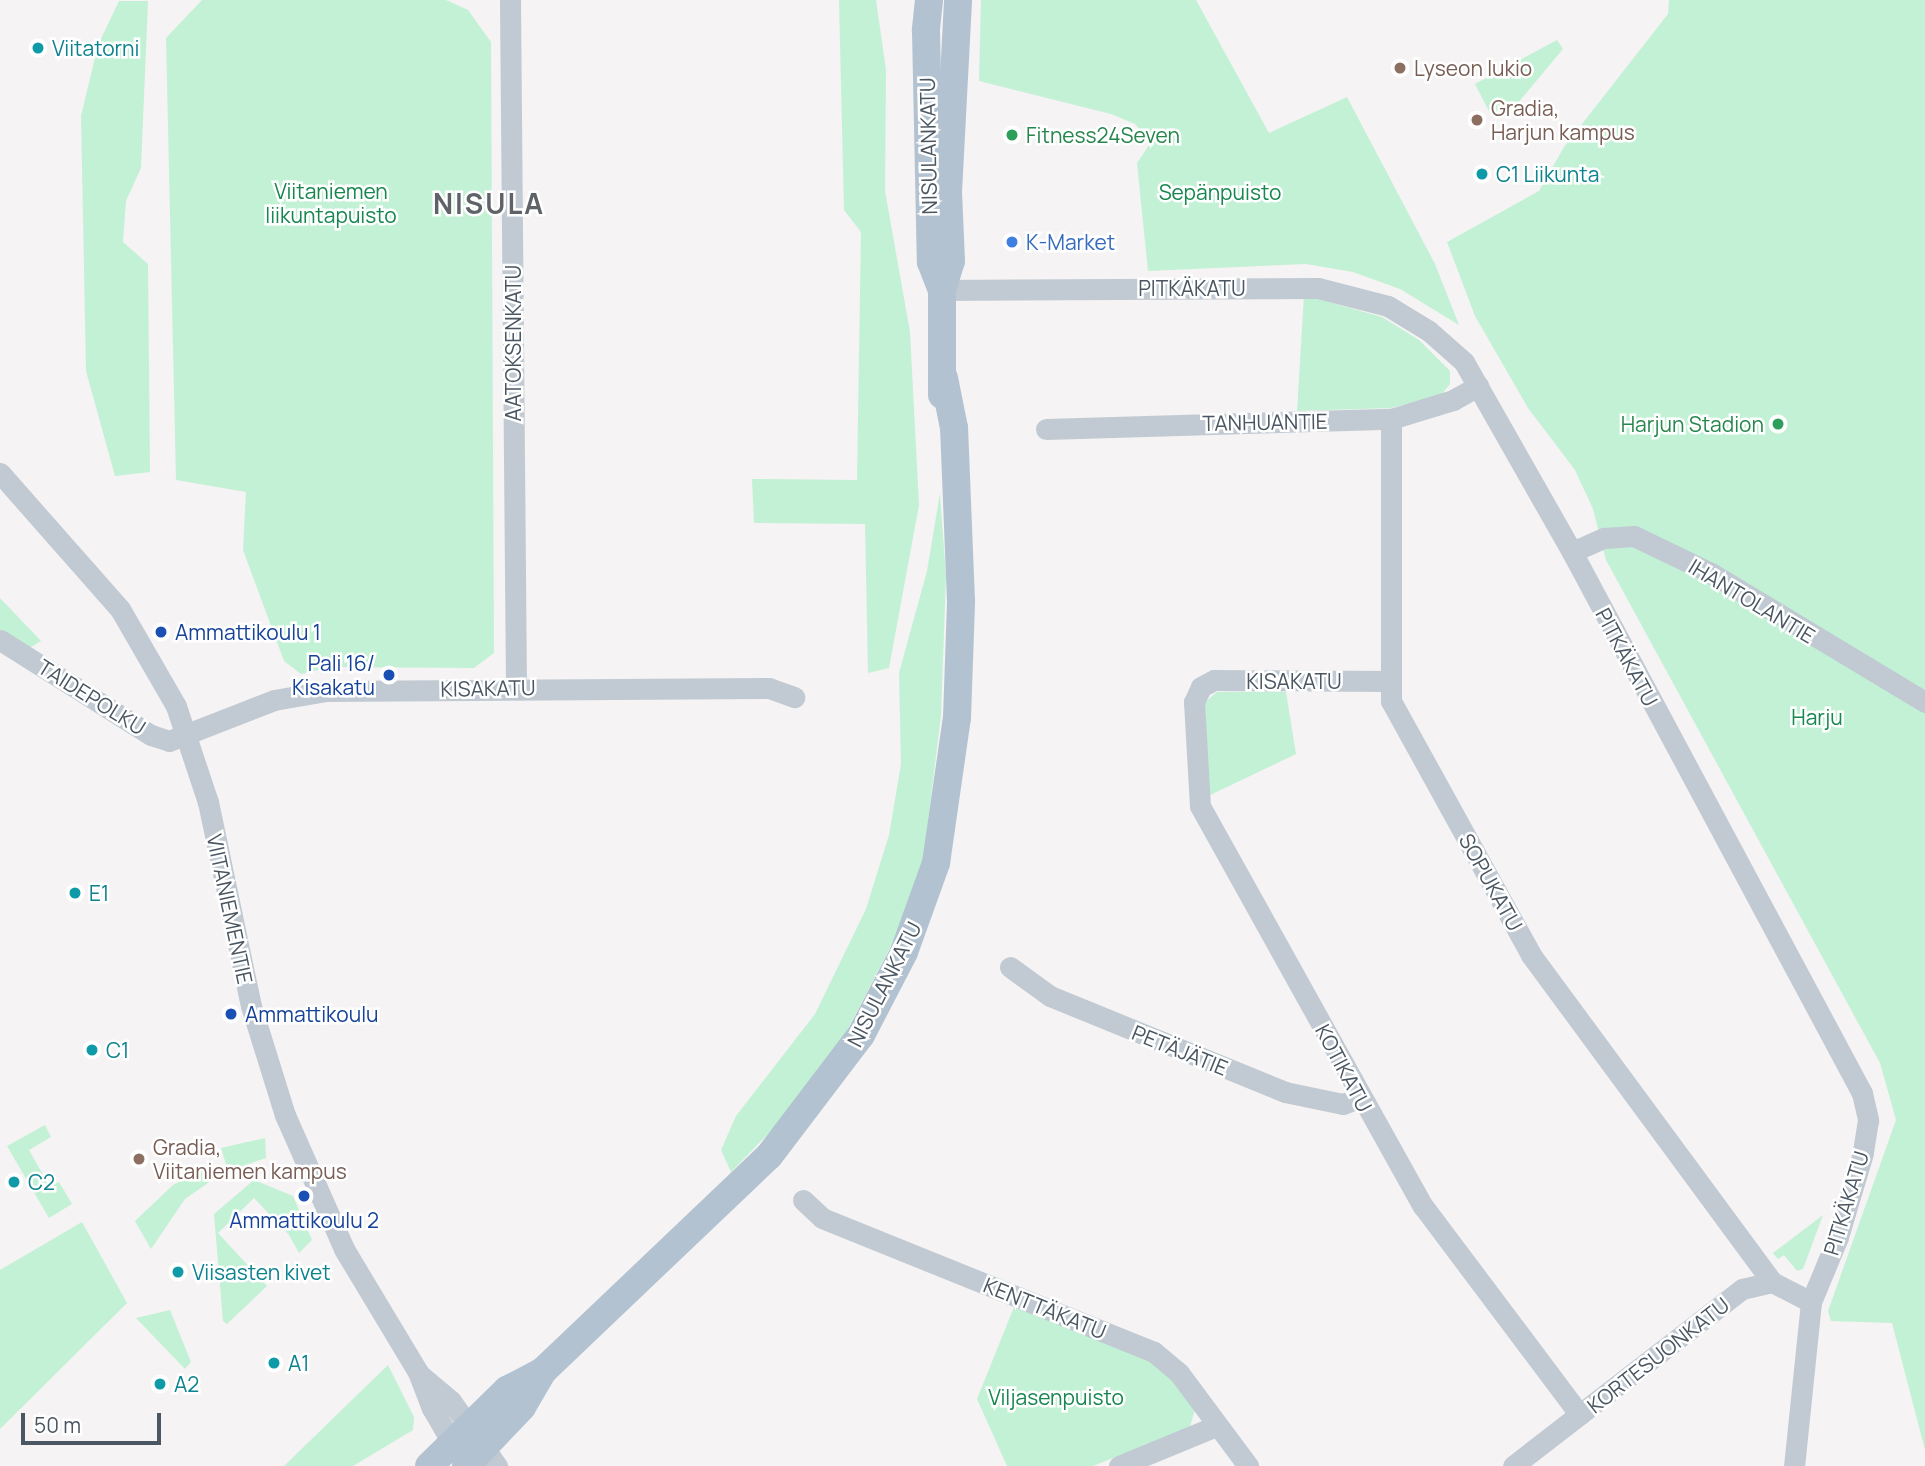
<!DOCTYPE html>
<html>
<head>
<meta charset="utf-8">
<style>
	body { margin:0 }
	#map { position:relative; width:1925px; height:1466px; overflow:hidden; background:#f5f3f3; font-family:Manrope,sans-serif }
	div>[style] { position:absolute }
	.green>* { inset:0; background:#c3f1d5 }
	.minor>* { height:21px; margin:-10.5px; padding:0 10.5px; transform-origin:10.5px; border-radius:10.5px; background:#c1cad2 }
	.major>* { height:28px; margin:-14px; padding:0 14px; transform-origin:14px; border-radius:14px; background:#b3c2d1 }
	.dots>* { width:19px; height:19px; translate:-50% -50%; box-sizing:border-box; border:4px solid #fff; border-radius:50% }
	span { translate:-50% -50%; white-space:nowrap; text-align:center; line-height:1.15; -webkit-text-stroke:5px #fff; paint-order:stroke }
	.culture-label { font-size:21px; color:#0d838f }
	.left { translate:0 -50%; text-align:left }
	.education-label { font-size:21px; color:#785e54 }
	.leisure-label { font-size:21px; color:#27864d }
	.right { translate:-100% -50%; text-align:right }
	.street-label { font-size:21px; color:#4a5661 }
	.park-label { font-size:21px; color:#17864f }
	.shop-label { font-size:21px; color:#366cbe }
	.transit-label { font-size:21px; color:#164399 }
	.district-label { font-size:28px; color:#5f6368; font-weight:700; letter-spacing:2px }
	.scale { position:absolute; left:21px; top:1413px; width:140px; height:32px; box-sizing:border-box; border:4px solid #4a5661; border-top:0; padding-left:9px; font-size:21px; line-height:24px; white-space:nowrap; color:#4a5661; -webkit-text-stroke:5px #fff; paint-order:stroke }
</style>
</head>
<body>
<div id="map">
	<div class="green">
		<div style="clip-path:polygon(202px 0,446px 0,468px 10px,491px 42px,494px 653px,474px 668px,331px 667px,301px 674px,284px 661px,243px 550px,246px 492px,176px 480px,166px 38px)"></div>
		<div style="clip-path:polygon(839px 0,876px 0,886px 70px,885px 191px,910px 332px,919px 505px,889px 668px,868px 673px,865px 524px,754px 523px,752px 479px,857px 480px,861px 232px,844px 210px)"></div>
		<div style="clip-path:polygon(981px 0,1196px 0,1269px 133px,1347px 97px,1435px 264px,1459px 325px,1400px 289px,1353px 272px,1306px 264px,1148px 271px,1137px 163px,1151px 142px,1135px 124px,1111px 114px,979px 81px)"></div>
		<div style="clip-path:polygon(1669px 0,1925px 0,1925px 1450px,1892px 1323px,1831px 1321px,1828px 1311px,1896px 1120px,1880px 1063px,1606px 560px,1593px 509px,1575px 470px,1528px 408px,1475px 316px,1447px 242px,1539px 191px,1564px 147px,1668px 14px)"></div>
		<div style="clip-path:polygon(119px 1px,148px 1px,141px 168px,126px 201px,123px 242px,148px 264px,150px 472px,115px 476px,86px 371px,81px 116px,98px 45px)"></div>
		<div style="clip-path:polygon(1557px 40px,1563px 49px,1517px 104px,1492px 117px,1475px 84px)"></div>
		<div style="clip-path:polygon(1304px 295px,1382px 317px,1419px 340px,1450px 371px,1450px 384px,1441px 395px,1391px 408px,1297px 411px)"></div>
		<div style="clip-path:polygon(940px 493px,946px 577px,941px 715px,923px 863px,899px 930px,835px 1054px,791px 1110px,731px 1172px,721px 1150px,736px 1116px,815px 1014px,866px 909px,889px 835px,901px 764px,899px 673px,927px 571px)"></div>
		<div style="clip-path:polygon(0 598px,41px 641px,28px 649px,0 631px)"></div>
		<div style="clip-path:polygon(1217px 692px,1286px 692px,1296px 754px,1208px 796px,1204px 703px)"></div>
		<div style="clip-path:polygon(45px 1125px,51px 1137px,29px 1150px,50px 1187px,59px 1182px,72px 1204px,49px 1218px,7px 1146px)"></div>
		<div style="clip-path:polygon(265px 1138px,266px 1158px,228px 1171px,221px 1148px)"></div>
		<div style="clip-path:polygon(210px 1167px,215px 1178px,185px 1199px,151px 1249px,135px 1221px,173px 1185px)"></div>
		<div style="clip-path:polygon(254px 1180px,293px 1196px,312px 1240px,299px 1253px,289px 1235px,254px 1198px,218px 1233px,267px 1286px,227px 1324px,223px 1321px,214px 1214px)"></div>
		<div style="clip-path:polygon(1823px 1215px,1803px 1269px,1797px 1271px,1784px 1255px,1778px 1259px,1773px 1253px)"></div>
		<div style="clip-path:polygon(82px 1222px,127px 1303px,0 1429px,0 1270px)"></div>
		<div style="clip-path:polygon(1014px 1307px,1150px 1360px,1174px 1379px,1195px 1409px,1190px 1427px,1093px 1466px,1007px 1466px,977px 1399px)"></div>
		<div style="clip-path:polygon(170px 1310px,191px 1362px,185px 1369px,136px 1318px)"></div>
		<div style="clip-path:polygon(388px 1365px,414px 1417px,413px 1430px,353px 1466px,284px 1466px)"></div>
	</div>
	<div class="minor">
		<div style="left:510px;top:0;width:687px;rotate:89.5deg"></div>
		<div style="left:942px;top:290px;width:376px;rotate:-0.3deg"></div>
		<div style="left:1318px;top:288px;width:72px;rotate:14.4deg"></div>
		<div style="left:1388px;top:306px;width:48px;rotate:31.4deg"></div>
		<div style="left:1429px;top:331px;width:47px;rotate:41.5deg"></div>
		<div style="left:1464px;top:362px;width:219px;rotate:60.4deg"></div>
		<div style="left:1572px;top:552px;width:614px;rotate:61.81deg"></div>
		<div style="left:1862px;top:1093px;width:28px;rotate:77deg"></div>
		<div style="left:1868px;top:1120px;width:33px;rotate:99deg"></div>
		<div style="left:1863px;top:1153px;width:88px;rotate:106.6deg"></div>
		<div style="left:1838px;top:1237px;width:70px;rotate:112.6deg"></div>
		<div style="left:1811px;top:1302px;width:165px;rotate:95.9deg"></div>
		<div style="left:1391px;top:419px;width:282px;rotate:90deg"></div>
		<div style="left:1391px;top:701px;width:290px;rotate:61.1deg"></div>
		<div style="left:1531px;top:955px;width:406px;rotate:53.6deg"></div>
		<div style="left:1046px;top:429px;width:345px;rotate:-1.7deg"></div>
		<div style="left:1391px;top:419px;width:65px;rotate:-17deg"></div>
		<div style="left:1453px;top:400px;width:29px;rotate:-29deg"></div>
		<div style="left:0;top:473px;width:181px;rotate:48.6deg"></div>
		<div style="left:120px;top:609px;width:112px;rotate:60deg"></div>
		<div style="left:176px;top:706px;width:101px;rotate:71.6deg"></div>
		<div style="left:208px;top:802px;width:208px;rotate:78.1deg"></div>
		<div style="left:251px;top:1006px;width:114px;rotate:72.7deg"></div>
		<div style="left:285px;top:1115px;width:146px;rotate:66.2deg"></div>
		<div style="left:344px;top:1249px;width:144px;rotate:59deg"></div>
		<div style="left:418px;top:1372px;width:39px;rotate:69deg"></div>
		<div style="left:432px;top:1408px;width:54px;rotate:60.1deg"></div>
		<div style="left:1572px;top:552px;width:35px;rotate:-24deg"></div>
		<div style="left:1604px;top:538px;width:30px;rotate:-4deg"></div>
		<div style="left:1634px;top:536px;width:85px;rotate:25.7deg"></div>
		<div style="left:1711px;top:573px;width:250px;rotate:31.1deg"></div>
		<div style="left:0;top:640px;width:178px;rotate:32.2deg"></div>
		<div style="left:151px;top:735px;width:19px;rotate:18deg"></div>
		<div style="left:169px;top:741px;width:113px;rotate:-21.3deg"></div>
		<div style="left:274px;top:700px;width:53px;rotate:-9.8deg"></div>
		<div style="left:326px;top:691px;width:443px;rotate:-0.4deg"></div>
		<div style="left:769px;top:688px;width:27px;rotate:20deg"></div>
		<div style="left:1389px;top:681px;width:175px;rotate:-179.7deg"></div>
		<div style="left:1214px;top:680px;width:15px;rotate:152deg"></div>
		<div style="left:1201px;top:687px;width:17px;rotate:115deg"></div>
		<div style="left:1194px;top:702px;width:104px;rotate:86.7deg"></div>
		<div style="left:1200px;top:806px;width:458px;rotate:60.9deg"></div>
		<div style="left:1423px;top:1206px;width:261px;rotate:53.1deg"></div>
		<div style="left:1010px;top:967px;width:49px;rotate:35.9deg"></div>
		<div style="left:1050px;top:996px;width:254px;rotate:22.2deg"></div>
		<div style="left:1285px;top:1092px;width:59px;rotate:11.7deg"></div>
		<div style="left:1343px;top:1104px;width:17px;rotate:-21deg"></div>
		<div style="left:803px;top:1200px;width:26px;rotate:43deg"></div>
		<div style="left:822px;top:1218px;width:358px;rotate:22deg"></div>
		<div style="left:1154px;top:1352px;width:33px;rotate:40deg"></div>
		<div style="left:1179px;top:1373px;width:116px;rotate:53.4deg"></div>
		<div style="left:419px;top:1374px;width:42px;rotate:40.2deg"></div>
		<div style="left:451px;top:1401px;width:80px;rotate:54.7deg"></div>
		<div style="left:1119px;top:1466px;width:105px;rotate:-22.4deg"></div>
		<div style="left:1513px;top:1466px;width:289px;rotate:-37.7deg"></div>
		<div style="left:1742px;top:1289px;width:31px;rotate:-13deg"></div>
		<div style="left:1772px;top:1282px;width:44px;rotate:27.1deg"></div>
	</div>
	<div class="major">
		<div style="left:929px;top:0;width:31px;rotate:96deg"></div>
		<div style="left:926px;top:31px;width:231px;rotate:88.8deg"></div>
		<div style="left:931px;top:262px;width:30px;rotate:69deg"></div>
		<div style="left:942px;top:395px;width:105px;rotate:-90deg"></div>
		<div style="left:942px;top:290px;width:30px;rotate:-73deg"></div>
		<div style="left:951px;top:261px;width:69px;rotate:-92.5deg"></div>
		<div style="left:948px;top:192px;width:192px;rotate:-87deg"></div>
		<div style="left:429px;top:1466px;width:109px;rotate:-44.3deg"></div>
		<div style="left:507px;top:1390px;width:41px;rotate:-27.8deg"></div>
		<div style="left:543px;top:1371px;width:312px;rotate:-43.6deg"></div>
		<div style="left:769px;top:1156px;width:152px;rotate:-52.8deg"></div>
		<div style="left:861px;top:1035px;width:93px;rotate:-62.6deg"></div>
		<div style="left:904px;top:952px;width:95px;rotate:-70.2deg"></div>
		<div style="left:936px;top:863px;width:147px;rotate:-81.8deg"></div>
		<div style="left:957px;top:718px;width:117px;rotate:-88deg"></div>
		<div style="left:961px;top:601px;width:173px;rotate:-92.3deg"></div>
		<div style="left:954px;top:428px;width:51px;rotate:-101.3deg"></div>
		<div style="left:466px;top:1466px;width:81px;rotate:-46.5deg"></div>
		<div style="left:522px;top:1407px;width:42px;rotate:-59.7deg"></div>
	</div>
	<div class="dots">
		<div style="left:38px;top:48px;background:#0f9aa8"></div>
		<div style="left:1400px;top:68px;background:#8d6e63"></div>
		<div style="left:1477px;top:120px;background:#8d6e63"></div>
		<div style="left:1012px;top:135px;background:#2e9e5b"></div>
		<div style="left:1482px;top:174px;background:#0f9aa8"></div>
		<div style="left:1012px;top:242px;background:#3f7fe0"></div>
		<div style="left:1778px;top:424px;background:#2e9e5b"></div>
		<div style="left:161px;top:632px;background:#1a4fb4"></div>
		<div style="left:389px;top:675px;background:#1a4fb4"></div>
		<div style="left:75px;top:893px;background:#0f9aa8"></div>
		<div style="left:231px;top:1014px;background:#1a4fb4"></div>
		<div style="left:92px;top:1050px;background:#0f9aa8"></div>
		<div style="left:139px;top:1159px;background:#8d6e63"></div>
		<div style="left:14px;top:1182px;background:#0f9aa8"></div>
		<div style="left:304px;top:1196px;background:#1a4fb4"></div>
		<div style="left:178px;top:1272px;background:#0f9aa8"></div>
		<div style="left:274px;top:1363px;background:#0f9aa8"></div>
		<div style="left:160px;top:1384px;background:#0f9aa8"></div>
	</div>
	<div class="culture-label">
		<span class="left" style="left:52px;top:48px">Viitatorni</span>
		<span class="left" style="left:1496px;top:174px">C1 Liikunta</span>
		<span class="left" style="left:89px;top:893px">E1</span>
		<span class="left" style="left:106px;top:1050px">C1</span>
		<span class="left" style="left:28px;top:1182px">C2</span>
		<span class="left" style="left:192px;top:1272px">Viisasten kivet</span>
		<span class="left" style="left:288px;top:1363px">A1</span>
		<span class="left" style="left:174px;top:1384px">A2</span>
	</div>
	<div class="education-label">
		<span class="left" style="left:1414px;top:68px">Lyseon lukio</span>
		<span class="left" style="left:1491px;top:120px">Gradia,<br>Harjun kampus</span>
		<span class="left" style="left:153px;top:1159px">Gradia,<br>Viitaniemen kampus</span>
	</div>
	<div class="leisure-label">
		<span class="left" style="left:1026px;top:135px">Fitness24Seven</span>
		<span class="right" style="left:1764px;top:424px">Harjun Stadion</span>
	</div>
	<div class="street-label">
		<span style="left:928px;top:146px;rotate:-91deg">NISULANKATU</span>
		<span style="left:1192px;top:288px">PITKÄKATU</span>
		<span style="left:513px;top:343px;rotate:-90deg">AATOKSENKATU</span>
		<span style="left:1265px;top:422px;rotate:-1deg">TANHUANTIE</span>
		<span style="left:1752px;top:601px;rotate:31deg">IHANTOLANTIE</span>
		<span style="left:1627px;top:657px;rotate:62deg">PITKÄKATU</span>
		<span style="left:1294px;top:681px">KISAKATU</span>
		<span style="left:488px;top:688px;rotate:-1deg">KISAKATU</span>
		<span style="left:92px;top:697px;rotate:32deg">TAIDEPOLKU</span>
		<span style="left:1491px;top:882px;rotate:61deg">SOPUKATU</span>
		<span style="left:230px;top:909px;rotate:78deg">VIITANIEMENTIE</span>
		<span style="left:884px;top:984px;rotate:-63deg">NISULANKATU</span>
		<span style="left:1180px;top:1050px;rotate:22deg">PETÄJÄTIE</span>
		<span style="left:1344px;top:1068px;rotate:62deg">KOTIKATU</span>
		<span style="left:1846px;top:1203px;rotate:-73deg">PITKÄKATU</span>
		<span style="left:1045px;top:1308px;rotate:22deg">KENTTÄKATU</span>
		<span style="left:1658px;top:1355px;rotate:-38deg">KORTESUONKATU</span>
	</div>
	<div class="park-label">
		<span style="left:331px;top:203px">Viitaniemen<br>liikuntapuisto</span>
		<span style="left:1220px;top:192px">Sepänpuisto</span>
		<span style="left:1817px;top:717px">Harju</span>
		<span style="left:1056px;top:1397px">Viljasenpuisto</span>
	</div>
	<div class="shop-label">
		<span class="left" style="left:1026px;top:242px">K-Market</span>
	</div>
	<div class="transit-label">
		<span class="left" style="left:175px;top:632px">Ammattikoulu 1</span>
		<span class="right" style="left:375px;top:675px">Pali 16/<br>Kisakatu</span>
		<span class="left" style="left:245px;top:1014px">Ammattikoulu</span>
		<span style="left:304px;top:1220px">Ammattikoulu 2</span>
	</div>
	<div class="district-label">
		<span style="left:489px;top:203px">NISULA</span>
	</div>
	<div class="scale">50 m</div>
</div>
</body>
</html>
